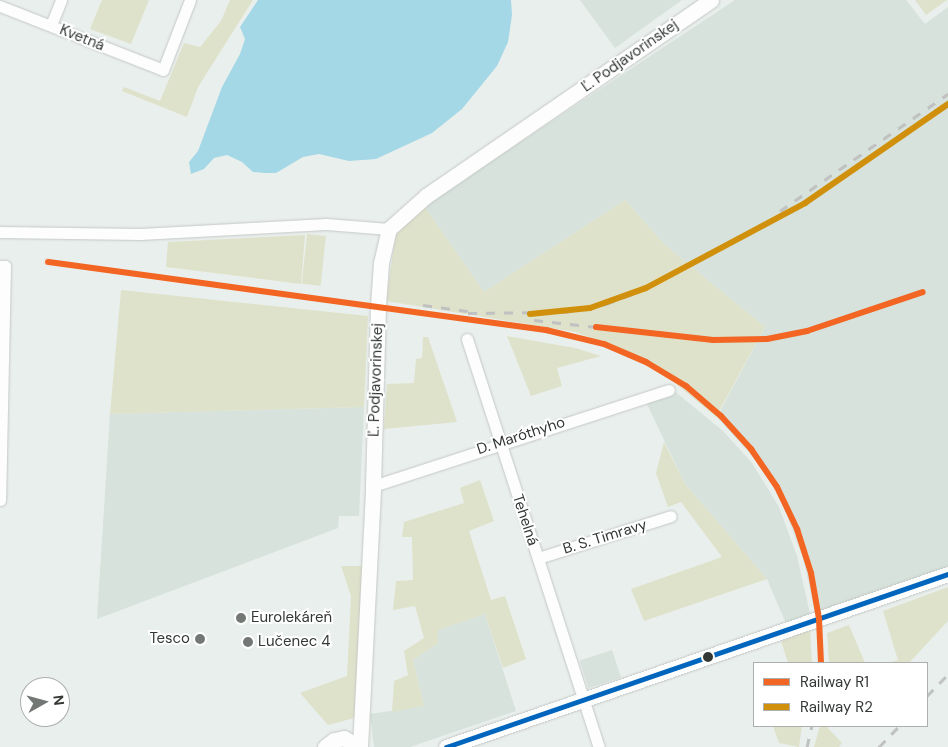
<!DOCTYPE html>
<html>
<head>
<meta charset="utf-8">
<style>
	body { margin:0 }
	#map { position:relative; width:948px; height:747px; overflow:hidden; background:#e9efec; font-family:"DM Sans",sans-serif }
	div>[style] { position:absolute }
	.built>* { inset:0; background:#d6e2db; transform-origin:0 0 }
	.green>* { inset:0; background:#dfe2ca; transform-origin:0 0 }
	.water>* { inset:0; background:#a4d8e6 }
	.roads { filter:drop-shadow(0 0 1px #c4c8c7) drop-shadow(0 0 1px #c4c8c7) }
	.minor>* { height:11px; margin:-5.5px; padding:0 5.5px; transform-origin:5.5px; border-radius:5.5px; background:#fcfdfc }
	.tertiary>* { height:15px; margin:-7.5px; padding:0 7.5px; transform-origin:7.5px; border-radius:7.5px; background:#fcfdfc }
	.rail>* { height:3px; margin-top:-1.5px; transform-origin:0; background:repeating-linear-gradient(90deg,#c0c1c1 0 9px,transparent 0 18px) }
	.bus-1>* { height:5px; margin:-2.5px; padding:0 2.5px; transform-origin:2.5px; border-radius:2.5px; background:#0065bd }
	.rail-1>* { height:6px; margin:-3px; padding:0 3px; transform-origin:3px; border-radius:3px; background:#f26522 }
	.rail-2>* { height:6px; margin:-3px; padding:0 3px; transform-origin:3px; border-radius:3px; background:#d0900b }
	.dots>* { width:14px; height:14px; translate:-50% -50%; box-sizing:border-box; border:2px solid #fff; border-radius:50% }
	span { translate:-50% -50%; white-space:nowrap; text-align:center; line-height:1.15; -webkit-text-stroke:4px #fff; paint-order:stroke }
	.street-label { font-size:15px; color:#333835 }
	.poi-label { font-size:15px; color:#333835 }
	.left { translate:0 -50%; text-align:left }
	.right { translate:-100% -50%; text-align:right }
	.legend { position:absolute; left:753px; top:662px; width:175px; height:65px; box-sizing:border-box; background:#fff; border:1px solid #adafae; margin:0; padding:6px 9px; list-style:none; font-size:15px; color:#333835 }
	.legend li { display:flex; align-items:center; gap:10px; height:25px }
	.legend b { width:25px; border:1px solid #adafae }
	.north { position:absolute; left:20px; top:677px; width:50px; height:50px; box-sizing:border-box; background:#fff; border:1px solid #adafae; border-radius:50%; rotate:83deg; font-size:14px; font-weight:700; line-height:20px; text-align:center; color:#333835 }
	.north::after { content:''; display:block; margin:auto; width:18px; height:22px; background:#737875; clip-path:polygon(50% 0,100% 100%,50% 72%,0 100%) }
</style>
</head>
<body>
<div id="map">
	<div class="built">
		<div style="clip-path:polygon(580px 0,682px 0,615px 48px)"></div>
		<div style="clip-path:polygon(735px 0,906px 0,925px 24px,948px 7px,948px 571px,816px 616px,803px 558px,783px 505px,762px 467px,717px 417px,765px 327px,664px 244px,625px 200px,484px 292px,424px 206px)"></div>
		<div style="clip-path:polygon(673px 390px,723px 431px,752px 463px,779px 507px,797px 556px,811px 618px,787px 626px,767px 579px,685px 484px,645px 400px)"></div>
		<div style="clip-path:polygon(364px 407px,359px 516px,339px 516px,338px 528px,97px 619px,110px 414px)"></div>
		<div style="clip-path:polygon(485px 614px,516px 711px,410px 747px,374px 747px,370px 714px,424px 706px,413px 660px,438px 643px,437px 630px)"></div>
		<div style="left:612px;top:650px;width:29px;height:34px;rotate:72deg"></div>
	</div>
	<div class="green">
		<div style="clip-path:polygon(102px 0,149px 0,131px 44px,90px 29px)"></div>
		<div style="clip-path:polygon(230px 0,253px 0,198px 87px,187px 117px,122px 91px,124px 87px,160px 101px,184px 43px,200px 47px,221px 21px)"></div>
		<div style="clip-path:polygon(915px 0,947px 0,926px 15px)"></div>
		<div style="clip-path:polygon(625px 200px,664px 244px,765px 327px,716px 417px,663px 373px,624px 350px,575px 332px,386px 301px,396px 232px,424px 206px,484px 292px)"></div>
		<div style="left:307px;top:234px;width:19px;height:50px;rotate:6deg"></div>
		<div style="clip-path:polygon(305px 235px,301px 284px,166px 267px,168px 242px)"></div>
		<div style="clip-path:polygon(121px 290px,368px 316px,364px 407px,110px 414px)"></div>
		<div style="clip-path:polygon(507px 336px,575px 348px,601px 356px,557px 368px,562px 386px,531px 396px)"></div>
		<div style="clip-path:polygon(423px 337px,428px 337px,457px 422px,384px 429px,387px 384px,414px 383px,416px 359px,422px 358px)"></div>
		<div style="clip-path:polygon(664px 442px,685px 484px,767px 579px,644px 621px,631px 589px,722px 557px,681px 502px,668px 507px,656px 473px)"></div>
		<div style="clip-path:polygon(480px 480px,494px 521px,469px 531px,491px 600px,505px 596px,526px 659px,503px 668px,485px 614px,438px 630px,438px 643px,413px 660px,424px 706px,392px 712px,394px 681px,408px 675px,404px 651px,424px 638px,415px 606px,393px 610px,396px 581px,413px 580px,412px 537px,402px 537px,404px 522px,464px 503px,460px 488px)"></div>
		<div style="clip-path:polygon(341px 566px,363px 566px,358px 696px,354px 718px,328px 725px,300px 693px,347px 676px,351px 596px)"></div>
		<div style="clip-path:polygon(948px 587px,948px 621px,909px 663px,889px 663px,898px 660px,883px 611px)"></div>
		<div style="clip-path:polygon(849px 625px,865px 663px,829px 663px,827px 633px)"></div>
		<div style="clip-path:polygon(810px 630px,812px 663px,788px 663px,781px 641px)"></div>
		<div style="clip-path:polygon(773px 726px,802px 726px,799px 747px,779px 743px)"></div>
		<div style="clip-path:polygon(820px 726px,826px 726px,842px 743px,839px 747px,814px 747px)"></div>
	</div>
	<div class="water">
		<div style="clip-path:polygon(258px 0,511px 0,512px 15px,508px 42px,497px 66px,462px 109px,432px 133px,376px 159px,349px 161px,319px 154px,303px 157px,276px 173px,265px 173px,253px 172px,242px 162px,227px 155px,214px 158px,204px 169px,191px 174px,189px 162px,198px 151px,222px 87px,240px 54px,245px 39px,240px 27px)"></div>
	</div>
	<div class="roads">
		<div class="minor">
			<div style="left:0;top:6px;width:175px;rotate:21.4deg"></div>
			<div style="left:163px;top:70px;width:75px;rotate:-68.9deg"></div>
			<div style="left:51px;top:25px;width:27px;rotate:-68deg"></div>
			<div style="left:0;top:232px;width:140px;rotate:0.8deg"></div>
			<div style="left:140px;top:234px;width:186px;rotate:-3.1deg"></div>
			<div style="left:326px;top:224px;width:63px;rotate:4.5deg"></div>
			<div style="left:0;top:266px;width:5px"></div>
			<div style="left:5px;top:266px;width:234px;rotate:91.2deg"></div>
			<div style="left:467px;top:339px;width:429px;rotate:72.1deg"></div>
			<div style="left:373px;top:486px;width:311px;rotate:-18deg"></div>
			<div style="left:538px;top:558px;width:139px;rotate:-17.5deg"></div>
		</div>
		<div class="tertiary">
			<div style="left:325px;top:747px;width:11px;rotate:-38deg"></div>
			<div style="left:334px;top:740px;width:10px;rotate:-11deg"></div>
			<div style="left:344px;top:738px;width:17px;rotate:31deg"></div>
			<div style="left:360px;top:747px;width:261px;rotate:-87.1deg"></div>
			<div style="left:373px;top:486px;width:180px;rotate:-88.4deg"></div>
			<div style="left:378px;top:306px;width:43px;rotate:-86deg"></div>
			<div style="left:381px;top:263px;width:35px;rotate:-77deg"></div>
			<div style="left:389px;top:229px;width:50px;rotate:-41.7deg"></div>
			<div style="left:426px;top:196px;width:346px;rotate:-34.5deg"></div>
			<div style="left:446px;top:747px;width:531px;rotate:-19.02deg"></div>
		</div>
	</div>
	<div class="rail">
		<div style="left:780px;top:211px;width:205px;rotate:-34.9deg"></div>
		<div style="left:48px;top:262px;width:503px;rotate:7.78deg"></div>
		<div style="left:546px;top:330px;width:60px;rotate:13.6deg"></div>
		<div style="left:604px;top:344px;width:46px;rotate:23.2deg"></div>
		<div style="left:646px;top:362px;width:47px;rotate:31deg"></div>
		<div style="left:686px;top:386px;width:46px;rotate:40.6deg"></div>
		<div style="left:721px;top:416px;width:45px;rotate:47.7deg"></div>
		<div style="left:751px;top:449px;width:46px;rotate:55.6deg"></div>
		<div style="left:777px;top:487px;width:47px;rotate:64.5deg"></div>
		<div style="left:797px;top:529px;width:46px;rotate:72.3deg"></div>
		<div style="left:811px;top:573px;width:47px;rotate:80.1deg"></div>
		<div style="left:819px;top:619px;width:44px;rotate:87.4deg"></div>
		<div style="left:423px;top:305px;width:52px;rotate:7.7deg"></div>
		<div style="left:468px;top:313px;width:97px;rotate:-0.6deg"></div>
		<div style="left:565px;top:312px;width:42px;rotate:-11deg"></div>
		<div style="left:606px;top:304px;width:34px;rotate:-21deg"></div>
		<div style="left:638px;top:292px;width:189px;rotate:-28.1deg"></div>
		<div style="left:805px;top:203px;width:174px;rotate:-34.7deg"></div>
		<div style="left:534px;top:320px;width:180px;rotate:6.4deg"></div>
		<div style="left:713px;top:340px;width:41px"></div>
		<div style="left:754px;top:340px;width:54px;rotate:-9.6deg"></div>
		<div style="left:807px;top:331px;width:122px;rotate:-18.6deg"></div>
		<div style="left:927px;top:696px;width:30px;rotate:-46deg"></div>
		<div style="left:807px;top:747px;width:22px;rotate:-77deg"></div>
		<div style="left:879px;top:747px;width:29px;rotate:-46deg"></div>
	</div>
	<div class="bus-1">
		<div style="left:446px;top:747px;width:531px;rotate:-19.02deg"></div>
	</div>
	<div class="rail-1">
		<div style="left:48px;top:262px;width:503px;rotate:7.78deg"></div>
		<div style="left:546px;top:330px;width:60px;rotate:13.6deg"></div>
		<div style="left:604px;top:344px;width:46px;rotate:23.2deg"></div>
		<div style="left:646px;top:362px;width:47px;rotate:31deg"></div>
		<div style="left:686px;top:386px;width:46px;rotate:40.6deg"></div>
		<div style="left:721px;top:416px;width:45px;rotate:47.7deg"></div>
		<div style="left:751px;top:449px;width:46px;rotate:55.6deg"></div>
		<div style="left:777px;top:487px;width:47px;rotate:64.5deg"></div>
		<div style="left:797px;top:529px;width:46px;rotate:72.3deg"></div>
		<div style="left:811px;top:573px;width:47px;rotate:80.1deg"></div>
		<div style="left:819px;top:619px;width:44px;rotate:87.4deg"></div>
		<div style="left:596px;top:327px;width:118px;rotate:6.3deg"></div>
		<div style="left:713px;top:340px;width:54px;rotate:-1.1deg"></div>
		<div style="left:767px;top:339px;width:41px;rotate:-11.3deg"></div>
		<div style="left:807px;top:331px;width:122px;rotate:-18.6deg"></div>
	</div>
	<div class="rail-2">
		<div style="left:530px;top:314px;width:60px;rotate:-5.7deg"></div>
		<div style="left:590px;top:308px;width:59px;rotate:-19.7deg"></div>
		<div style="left:646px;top:288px;width:180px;rotate:-28.1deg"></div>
		<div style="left:805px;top:203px;width:174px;rotate:-34.7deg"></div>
	</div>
	<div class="dots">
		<div style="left:241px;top:618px;background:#737875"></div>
		<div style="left:200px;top:639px;background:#737875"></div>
		<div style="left:248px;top:642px;background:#737875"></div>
		<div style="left:708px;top:657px;background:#333835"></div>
	</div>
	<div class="street-label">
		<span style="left:82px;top:38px;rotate:22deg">Kvetná</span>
		<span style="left:630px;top:56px;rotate:-35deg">Ľ. Podjavorinskej</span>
		<span style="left:376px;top:380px;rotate:-88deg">Ľ. Podjavorinskej</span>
		<span style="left:521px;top:436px;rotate:-18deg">D. Maróthyho</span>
		<span style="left:525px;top:520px;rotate:72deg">Tehelná</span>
		<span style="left:605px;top:537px;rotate:-17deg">B. S. Timravy</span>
	</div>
	<div class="poi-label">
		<span class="left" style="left:251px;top:618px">Eurolekáreň</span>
		<span class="right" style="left:190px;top:639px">Tesco</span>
		<span class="left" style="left:258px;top:642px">Lučenec 4</span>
	</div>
	<ul class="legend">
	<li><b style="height:6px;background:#f26522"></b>Railway R1</li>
	<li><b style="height:6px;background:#d0900b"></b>Railway R2</li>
	</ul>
	<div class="north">N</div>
</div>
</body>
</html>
